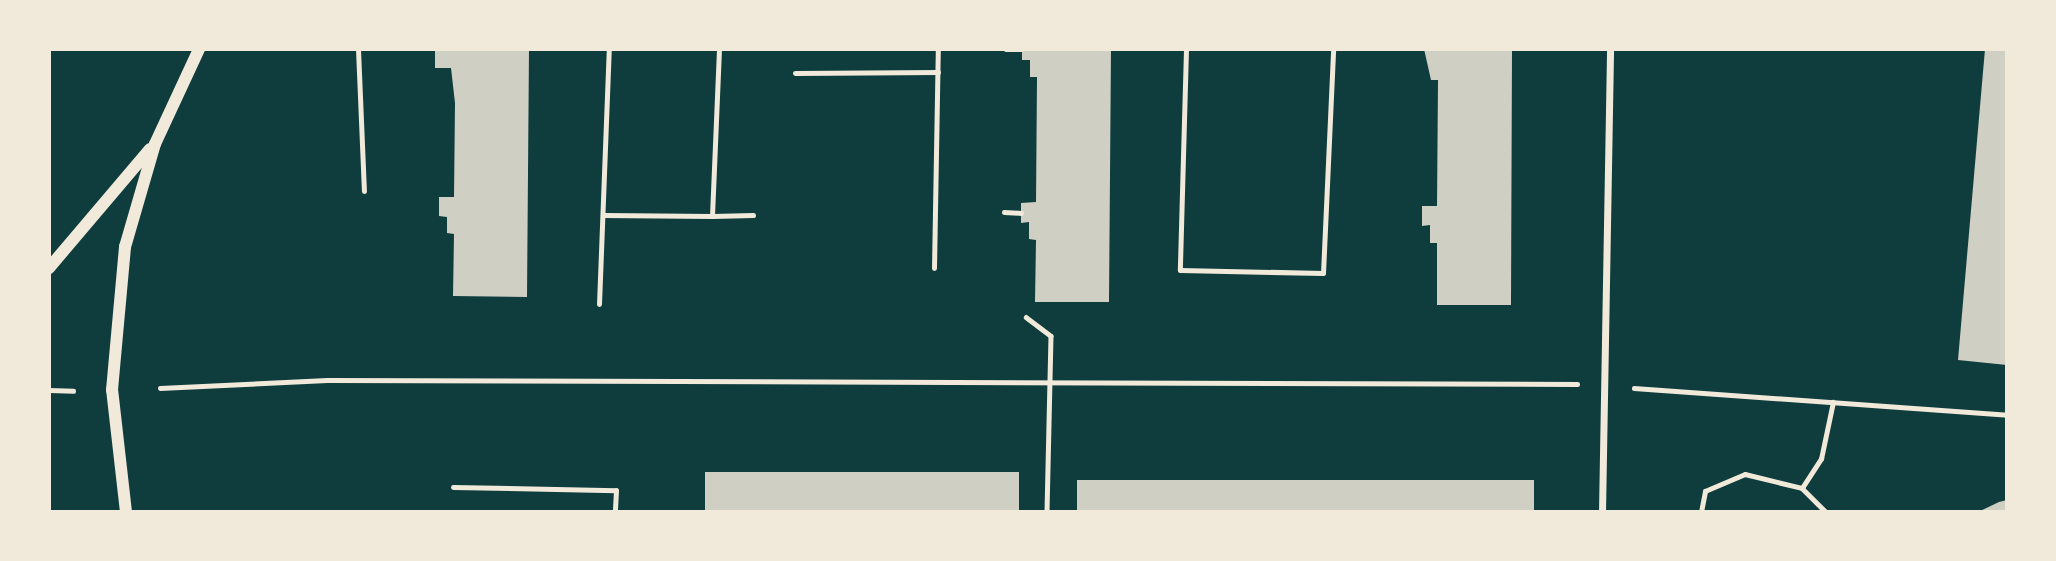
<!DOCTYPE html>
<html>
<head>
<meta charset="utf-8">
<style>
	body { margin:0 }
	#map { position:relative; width:2056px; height:561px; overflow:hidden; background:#0f3d3e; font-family:"Zilla Slab",serif }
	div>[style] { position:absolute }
	.building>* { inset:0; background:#cfcfc3; transform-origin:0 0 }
	.path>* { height:4.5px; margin:-2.25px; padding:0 2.25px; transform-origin:2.25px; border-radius:2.25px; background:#f1e9da }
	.service>* { height:5px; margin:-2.5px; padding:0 2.5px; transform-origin:2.5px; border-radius:2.5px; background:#f1e9da }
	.minor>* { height:7px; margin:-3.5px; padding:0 3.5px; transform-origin:3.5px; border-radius:3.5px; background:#f1e9da }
	.tertiary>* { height:12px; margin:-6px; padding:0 6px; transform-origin:6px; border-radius:6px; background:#f1e9da }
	span { translate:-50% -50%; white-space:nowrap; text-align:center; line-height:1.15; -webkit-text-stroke:7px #f1e9da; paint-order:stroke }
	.frame { position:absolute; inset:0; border:51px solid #f1e9da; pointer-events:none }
</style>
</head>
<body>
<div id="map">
	<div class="building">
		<div style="clip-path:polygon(435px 49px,529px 49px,527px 297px,453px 296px,454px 234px,447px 233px,447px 217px,439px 216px,439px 197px,454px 197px,455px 103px,451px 68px,435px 68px)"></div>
		<div style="clip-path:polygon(1022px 49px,1111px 49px,1109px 302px,1035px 302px,1036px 240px,1029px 239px,1029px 222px,1021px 223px,1021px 203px,1036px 202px,1037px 77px,1030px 77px,1030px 60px,1022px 60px)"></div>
		<div style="clip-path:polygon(1424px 49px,1512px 49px,1511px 305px,1437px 305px,1437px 243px,1430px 243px,1430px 225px,1422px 226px,1422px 206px,1437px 206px,1438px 80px,1431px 80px)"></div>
		<div style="clip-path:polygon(1985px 49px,2007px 49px,2007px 365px,1958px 360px)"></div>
		<div style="left:1019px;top:472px;width:40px;height:314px;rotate:90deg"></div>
		<div style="left:1077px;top:480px;width:457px;height:32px"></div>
		<div style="clip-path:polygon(2007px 500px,2007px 512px,1978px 512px,1999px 502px)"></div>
	</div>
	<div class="path">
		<div style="left:1006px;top:50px;width:16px"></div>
		<div style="left:1004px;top:212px;width:17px;rotate:3deg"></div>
		<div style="left:1026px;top:317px;width:31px;rotate:37deg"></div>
		<div style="left:1051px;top:336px;width:176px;rotate:91.3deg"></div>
		<div style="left:160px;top:388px;width:167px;rotate:-2.7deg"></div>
		<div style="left:327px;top:380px;width:1250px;rotate:0.18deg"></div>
		<div style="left:1634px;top:388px;width:374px;rotate:4.1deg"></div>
		<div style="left:49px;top:390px;width:24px;rotate:2deg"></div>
		<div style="left:1802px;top:488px;width:35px;rotate:-57deg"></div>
		<div style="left:1821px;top:459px;width:58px;rotate:-78.1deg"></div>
		<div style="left:1701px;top:512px;width:21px;rotate:-79deg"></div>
		<div style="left:1705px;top:491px;width:43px;rotate:-23deg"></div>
		<div style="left:1745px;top:474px;width:59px;rotate:13.8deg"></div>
		<div style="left:1802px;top:488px;width:34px;rotate:45deg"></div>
	</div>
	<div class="service">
		<div style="left:358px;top:49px;width:142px;rotate:87.6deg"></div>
		<div style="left:1186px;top:49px;width:221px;rotate:91.6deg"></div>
		<div style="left:1180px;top:270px;width:143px;rotate:1.2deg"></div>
		<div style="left:1323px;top:273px;width:224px;rotate:-87.4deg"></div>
		<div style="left:795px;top:73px;width:143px;rotate:-0.4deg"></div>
		<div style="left:603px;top:215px;width:109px;rotate:0.5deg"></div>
		<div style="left:712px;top:216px;width:165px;rotate:-87.6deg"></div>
		<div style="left:712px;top:216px;width:41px;rotate:-1.4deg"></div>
		<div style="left:934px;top:268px;width:219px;rotate:-89deg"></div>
		<div style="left:599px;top:304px;width:255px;rotate:-87.8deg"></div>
		<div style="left:453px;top:487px;width:163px;rotate:1.1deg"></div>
		<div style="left:616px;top:490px;width:22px;rotate:93deg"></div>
	</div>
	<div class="minor">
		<div style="left:1602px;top:512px;width:463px;rotate:-89deg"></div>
	</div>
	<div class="tertiary">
		<div style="left:49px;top:268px;width:156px;rotate:-49.7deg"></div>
		<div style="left:126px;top:512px;width:123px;rotate:-96.5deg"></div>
		<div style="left:112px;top:390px;width:144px;rotate:-84.8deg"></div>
		<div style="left:125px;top:247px;width:107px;rotate:-73.8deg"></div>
		<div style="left:155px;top:144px;width:105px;rotate:-65.1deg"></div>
	</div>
	<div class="frame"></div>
</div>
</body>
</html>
